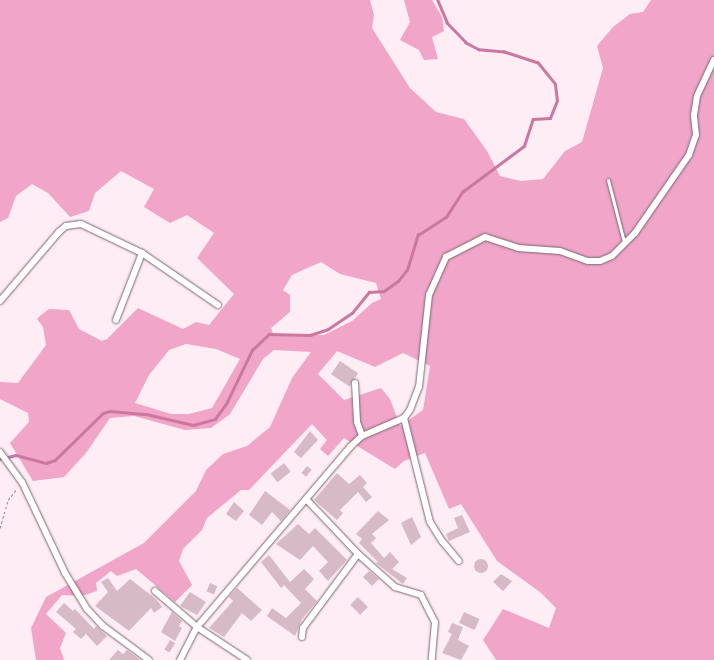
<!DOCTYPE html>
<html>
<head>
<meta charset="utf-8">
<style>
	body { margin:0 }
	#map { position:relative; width:714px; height:660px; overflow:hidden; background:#ffedf5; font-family:"Times New Roman",serif }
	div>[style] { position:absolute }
	.green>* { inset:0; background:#f0a5c9 }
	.stream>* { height:2.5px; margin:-1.25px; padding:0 1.25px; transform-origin:1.25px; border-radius:1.25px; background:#ca78a0 }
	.building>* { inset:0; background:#d6bac6; transform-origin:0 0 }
	.round { border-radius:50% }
	.path>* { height:1px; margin-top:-0.5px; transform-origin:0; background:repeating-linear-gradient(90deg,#93868c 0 2.5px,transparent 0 5px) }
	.roads { filter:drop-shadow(0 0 1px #7d6570) drop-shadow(0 0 1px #7d6570) }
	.lane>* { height:3px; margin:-1.5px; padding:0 1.5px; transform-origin:1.5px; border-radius:1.5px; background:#fff }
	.street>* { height:6px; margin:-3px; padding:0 3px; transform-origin:3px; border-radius:3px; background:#fff }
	span { translate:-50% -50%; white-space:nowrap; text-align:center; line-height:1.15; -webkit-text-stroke:4.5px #fff; paint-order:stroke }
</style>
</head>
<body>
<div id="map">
	<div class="green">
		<div style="clip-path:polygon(evenodd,0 0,370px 0,374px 15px,372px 28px,410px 88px,436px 112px,464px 119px,487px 151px,500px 176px,521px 181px,543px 179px,565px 151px,582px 142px,603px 68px,597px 46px,613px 27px,630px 14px,643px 12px,651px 0,714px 0,714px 660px,496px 660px,483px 640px,503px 609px,549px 628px,556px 608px,540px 592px,497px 561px,461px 504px,449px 509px,425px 453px,404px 461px,395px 469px,344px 438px,328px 456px,320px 449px,327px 440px,312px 424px,249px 490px,241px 490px,207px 518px,202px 530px,183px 549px,179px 561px,192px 585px,175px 602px,136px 569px,117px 576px,111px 571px,96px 583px,97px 591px,82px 596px,62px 595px,46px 614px,66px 633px,60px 648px,64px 660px,36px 660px,31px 628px,46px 597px,144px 543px,196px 491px,206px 470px,223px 454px,247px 446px,270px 427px,292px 378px,311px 352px,274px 350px,263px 359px,230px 414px,211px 428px,185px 430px,134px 416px,110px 418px,86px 453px,64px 477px,33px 481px,10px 443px,29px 422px,28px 413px,0 399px,0 382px,18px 383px,46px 345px,43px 327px,37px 319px,41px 315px,49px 309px,69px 310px,79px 329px,102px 341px,107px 339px,138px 308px,183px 329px,196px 322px,209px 325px,234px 294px,197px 258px,214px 233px,187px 215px,170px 223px,144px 207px,154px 189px,121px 171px,95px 193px,89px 211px,70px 217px,48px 193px,32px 184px,16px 196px,8px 218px,0 222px,0 0,321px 262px,340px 274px,376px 283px,381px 299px,372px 303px,352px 321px,324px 335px,274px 336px,271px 328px,290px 312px,290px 295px,283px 290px,292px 275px,321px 262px,0 0,186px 344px,216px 349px,240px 359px,212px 408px,189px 414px,171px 414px,135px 403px,149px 375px,169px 350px,186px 344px,0 0,337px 351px,375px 367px,403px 353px,430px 366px,423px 410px,400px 426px,390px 399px,381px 388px,344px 400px,318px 374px,337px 351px)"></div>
		<div style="clip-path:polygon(404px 0,432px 0,442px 17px,444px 31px,432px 37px,438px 59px,424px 60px,419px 50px,400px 40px,410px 22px)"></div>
	</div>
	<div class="stream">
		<div style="left:0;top:459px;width:16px;rotate:-14deg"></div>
		<div style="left:16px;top:455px;width:31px;rotate:15deg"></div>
		<div style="left:46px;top:463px;width:9px;rotate:-18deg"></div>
		<div style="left:55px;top:460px;width:67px;rotate:-44.4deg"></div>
		<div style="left:103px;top:413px;width:7px;rotate:-16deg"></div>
		<div style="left:110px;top:411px;width:36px;rotate:5deg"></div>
		<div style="left:146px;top:414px;width:48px;rotate:13.2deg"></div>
		<div style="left:193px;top:425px;width:23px;rotate:-15deg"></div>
		<div style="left:215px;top:419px;width:19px;rotate:-54deg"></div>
		<div style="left:226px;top:404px;width:60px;rotate:-64.3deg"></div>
		<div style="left:252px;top:350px;width:23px;rotate:-43deg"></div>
		<div style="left:269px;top:334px;width:41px;rotate:1.4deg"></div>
		<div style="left:310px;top:335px;width:19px;rotate:-18deg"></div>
		<div style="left:328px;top:329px;width:29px;rotate:-34deg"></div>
		<div style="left:352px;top:313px;width:27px;rotate:-51deg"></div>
		<div style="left:369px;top:292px;width:15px;rotate:-4deg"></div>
		<div style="left:384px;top:291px;width:17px;rotate:-36deg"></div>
		<div style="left:398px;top:281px;width:14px;rotate:-51deg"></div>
		<div style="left:407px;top:270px;width:37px;rotate:-73deg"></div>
		<div style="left:418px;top:235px;width:33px;rotate:-33deg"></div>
		<div style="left:446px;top:217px;width:30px;rotate:-57deg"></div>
		<div style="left:462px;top:192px;width:77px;rotate:-36.6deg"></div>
		<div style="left:524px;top:146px;width:28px;rotate:-72deg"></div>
		<div style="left:533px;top:119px;width:17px;rotate:-3deg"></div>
		<div style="left:550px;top:118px;width:18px;rotate:-68deg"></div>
		<div style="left:557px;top:101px;width:17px;rotate:-97deg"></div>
		<div style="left:555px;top:84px;width:27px;rotate:-129deg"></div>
		<div style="left:538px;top:63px;width:36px;rotate:-162deg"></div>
		<div style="left:504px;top:52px;width:25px;rotate:-175deg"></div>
		<div style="left:479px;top:50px;width:15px;rotate:-152deg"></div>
		<div style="left:466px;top:43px;width:28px;rotate:-134deg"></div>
		<div style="left:447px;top:23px;width:25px;rotate:-113deg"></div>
	</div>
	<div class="building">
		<div style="left:340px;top:361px;width:22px;height:16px;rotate:34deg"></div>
		<div style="clip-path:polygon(310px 431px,318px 440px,301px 458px,294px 452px)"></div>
		<div style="left:284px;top:463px;width:11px;height:17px;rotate:52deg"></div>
		<div style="left:307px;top:466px;width:6px;height:9px;rotate:39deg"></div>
		<div style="clip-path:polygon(337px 473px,349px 484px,360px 475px,367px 483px,363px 487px,372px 497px,366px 502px,358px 492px,340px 510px,343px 513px,337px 520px,314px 500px)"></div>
		<div style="clip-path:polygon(265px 491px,290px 510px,281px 521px,272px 512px,262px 525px,249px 515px)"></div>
		<div style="clip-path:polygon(234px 502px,244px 511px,236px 521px,226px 514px)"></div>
		<div style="clip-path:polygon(378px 511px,389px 520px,372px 534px,376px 538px,371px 543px,384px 558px,390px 552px,399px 562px,392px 569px,407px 578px,403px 584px,376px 563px,378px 562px,359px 543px,362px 539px,356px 534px)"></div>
		<div style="clip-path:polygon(462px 515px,470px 532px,449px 541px,446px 534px,458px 528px,454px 518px)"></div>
		<div style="clip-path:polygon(412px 517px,421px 537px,411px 545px,401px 523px)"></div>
		<div style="clip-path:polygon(298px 524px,309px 534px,315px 528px,347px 560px,328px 581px,319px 571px,328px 562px,313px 546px,300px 560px,276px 544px)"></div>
		<div style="clip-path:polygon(269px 555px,290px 582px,304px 569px,314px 579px,305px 589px,317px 601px,302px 619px,295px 636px,267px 616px,272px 608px,286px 618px,301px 603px,284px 585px,281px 588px,261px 562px)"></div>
		<div class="round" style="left:474px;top:559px;width:14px;height:14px"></div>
		<div style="clip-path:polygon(369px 571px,379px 579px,372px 586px,363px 577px)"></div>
		<div style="clip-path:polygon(501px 574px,512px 581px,503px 591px,493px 582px)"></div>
		<div style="clip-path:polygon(108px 578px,117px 591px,130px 579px,156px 599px,162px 607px,154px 613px,151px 608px,129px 631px,95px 606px,108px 592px,101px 582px)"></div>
		<div style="left:210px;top:583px;width:8px;height:9px;rotate:23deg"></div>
		<div style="clip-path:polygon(237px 588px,262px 610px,251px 621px,242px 613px,224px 637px,209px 628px,233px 601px,229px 597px)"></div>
		<div style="clip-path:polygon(190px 592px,206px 602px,197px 615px,180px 606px)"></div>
		<div style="left:358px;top:597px;width:14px;height:11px;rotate:45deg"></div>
		<div style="clip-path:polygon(64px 603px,73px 611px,75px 609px,94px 629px,96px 626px,107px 636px,97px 646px,86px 634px,81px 639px,73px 632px,76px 629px,56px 612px)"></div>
		<div style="clip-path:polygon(172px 612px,182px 621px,179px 626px,182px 628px,175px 641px,161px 632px)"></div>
		<div style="left:464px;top:612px;width:17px;height:12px;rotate:24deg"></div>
		<div style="clip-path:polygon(452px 623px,463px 627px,458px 640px,469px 646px,461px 660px,442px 653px,452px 634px,448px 632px)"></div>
		<div style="left:170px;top:640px;width:6px;height:11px;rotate:31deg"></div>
		<div style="clip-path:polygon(118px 650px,123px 654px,127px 650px,140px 660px,109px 660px)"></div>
	</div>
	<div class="path">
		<div style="left:0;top:528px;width:29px;rotate:-74deg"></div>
		<div style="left:8px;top:500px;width:14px;rotate:-51deg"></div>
	</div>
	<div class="roads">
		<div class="lane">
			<div style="left:608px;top:180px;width:64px;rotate:75.5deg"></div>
		</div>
		<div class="street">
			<div style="left:0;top:301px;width:91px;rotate:-49.5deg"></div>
			<div style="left:59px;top:232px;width:9px;rotate:-41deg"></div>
			<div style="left:66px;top:226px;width:15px;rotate:-8deg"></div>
			<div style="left:81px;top:224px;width:68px;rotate:25.4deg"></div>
			<div style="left:142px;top:253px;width:92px;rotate:34.4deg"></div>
			<div style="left:116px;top:320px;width:72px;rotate:-68.8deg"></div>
			<div style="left:355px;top:383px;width:39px;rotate:87deg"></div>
			<div style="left:357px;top:422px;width:15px;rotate:70deg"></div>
			<div style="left:404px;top:418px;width:107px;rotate:76deg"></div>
			<div style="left:430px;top:522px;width:22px;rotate:58deg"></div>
			<div style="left:442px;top:541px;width:26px;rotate:50deg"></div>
			<div style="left:0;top:452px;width:37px;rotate:54deg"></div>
			<div style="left:22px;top:482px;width:101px;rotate:64.7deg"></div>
			<div style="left:65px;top:573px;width:42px;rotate:58.6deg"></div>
			<div style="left:87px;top:609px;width:23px;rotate:47deg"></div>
			<div style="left:103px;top:626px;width:57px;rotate:36.5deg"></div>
			<div style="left:307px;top:500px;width:74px;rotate:46.6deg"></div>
			<div style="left:358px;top:554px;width:50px;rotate:41.7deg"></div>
			<div style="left:395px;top:587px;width:27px;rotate:17deg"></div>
			<div style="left:421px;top:595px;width:30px;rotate:63deg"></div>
			<div style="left:435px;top:622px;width:38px;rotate:95deg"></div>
			<div style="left:155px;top:591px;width:55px;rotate:40.6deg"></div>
			<div style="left:197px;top:627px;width:60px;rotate:33.4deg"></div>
			<div style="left:302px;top:637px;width:9px;rotate:-84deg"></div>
			<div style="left:303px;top:628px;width:92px;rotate:-53.4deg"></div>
			<div style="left:180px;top:660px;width:37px;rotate:-63deg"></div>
			<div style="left:197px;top:627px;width:236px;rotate:-49.6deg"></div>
			<div style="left:350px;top:447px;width:16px;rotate:-43deg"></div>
			<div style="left:362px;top:436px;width:46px;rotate:-23.2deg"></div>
			<div style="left:404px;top:418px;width:10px;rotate:-53deg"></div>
			<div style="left:410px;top:410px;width:25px;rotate:-69deg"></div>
			<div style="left:419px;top:387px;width:93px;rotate:-83.8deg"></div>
			<div style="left:429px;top:295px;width:42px;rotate:-65.9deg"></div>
			<div style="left:446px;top:257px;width:44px;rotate:-27.1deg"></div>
			<div style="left:485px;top:237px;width:35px;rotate:18deg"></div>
			<div style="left:518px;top:248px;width:42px;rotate:4.1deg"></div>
			<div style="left:560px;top:251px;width:30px;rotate:20deg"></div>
			<div style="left:588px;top:261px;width:12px"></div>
			<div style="left:600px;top:261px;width:13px;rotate:-23deg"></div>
			<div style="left:612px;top:256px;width:33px;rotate:-45deg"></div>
			<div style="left:635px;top:233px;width:95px;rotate:-55.3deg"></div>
			<div style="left:689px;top:155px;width:21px;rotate:-71deg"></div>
			<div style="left:696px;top:135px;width:20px;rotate:-96deg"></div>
			<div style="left:694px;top:115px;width:19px;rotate:-81deg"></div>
			<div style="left:697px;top:96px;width:40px;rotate:-65deg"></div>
		</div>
	</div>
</div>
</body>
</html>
